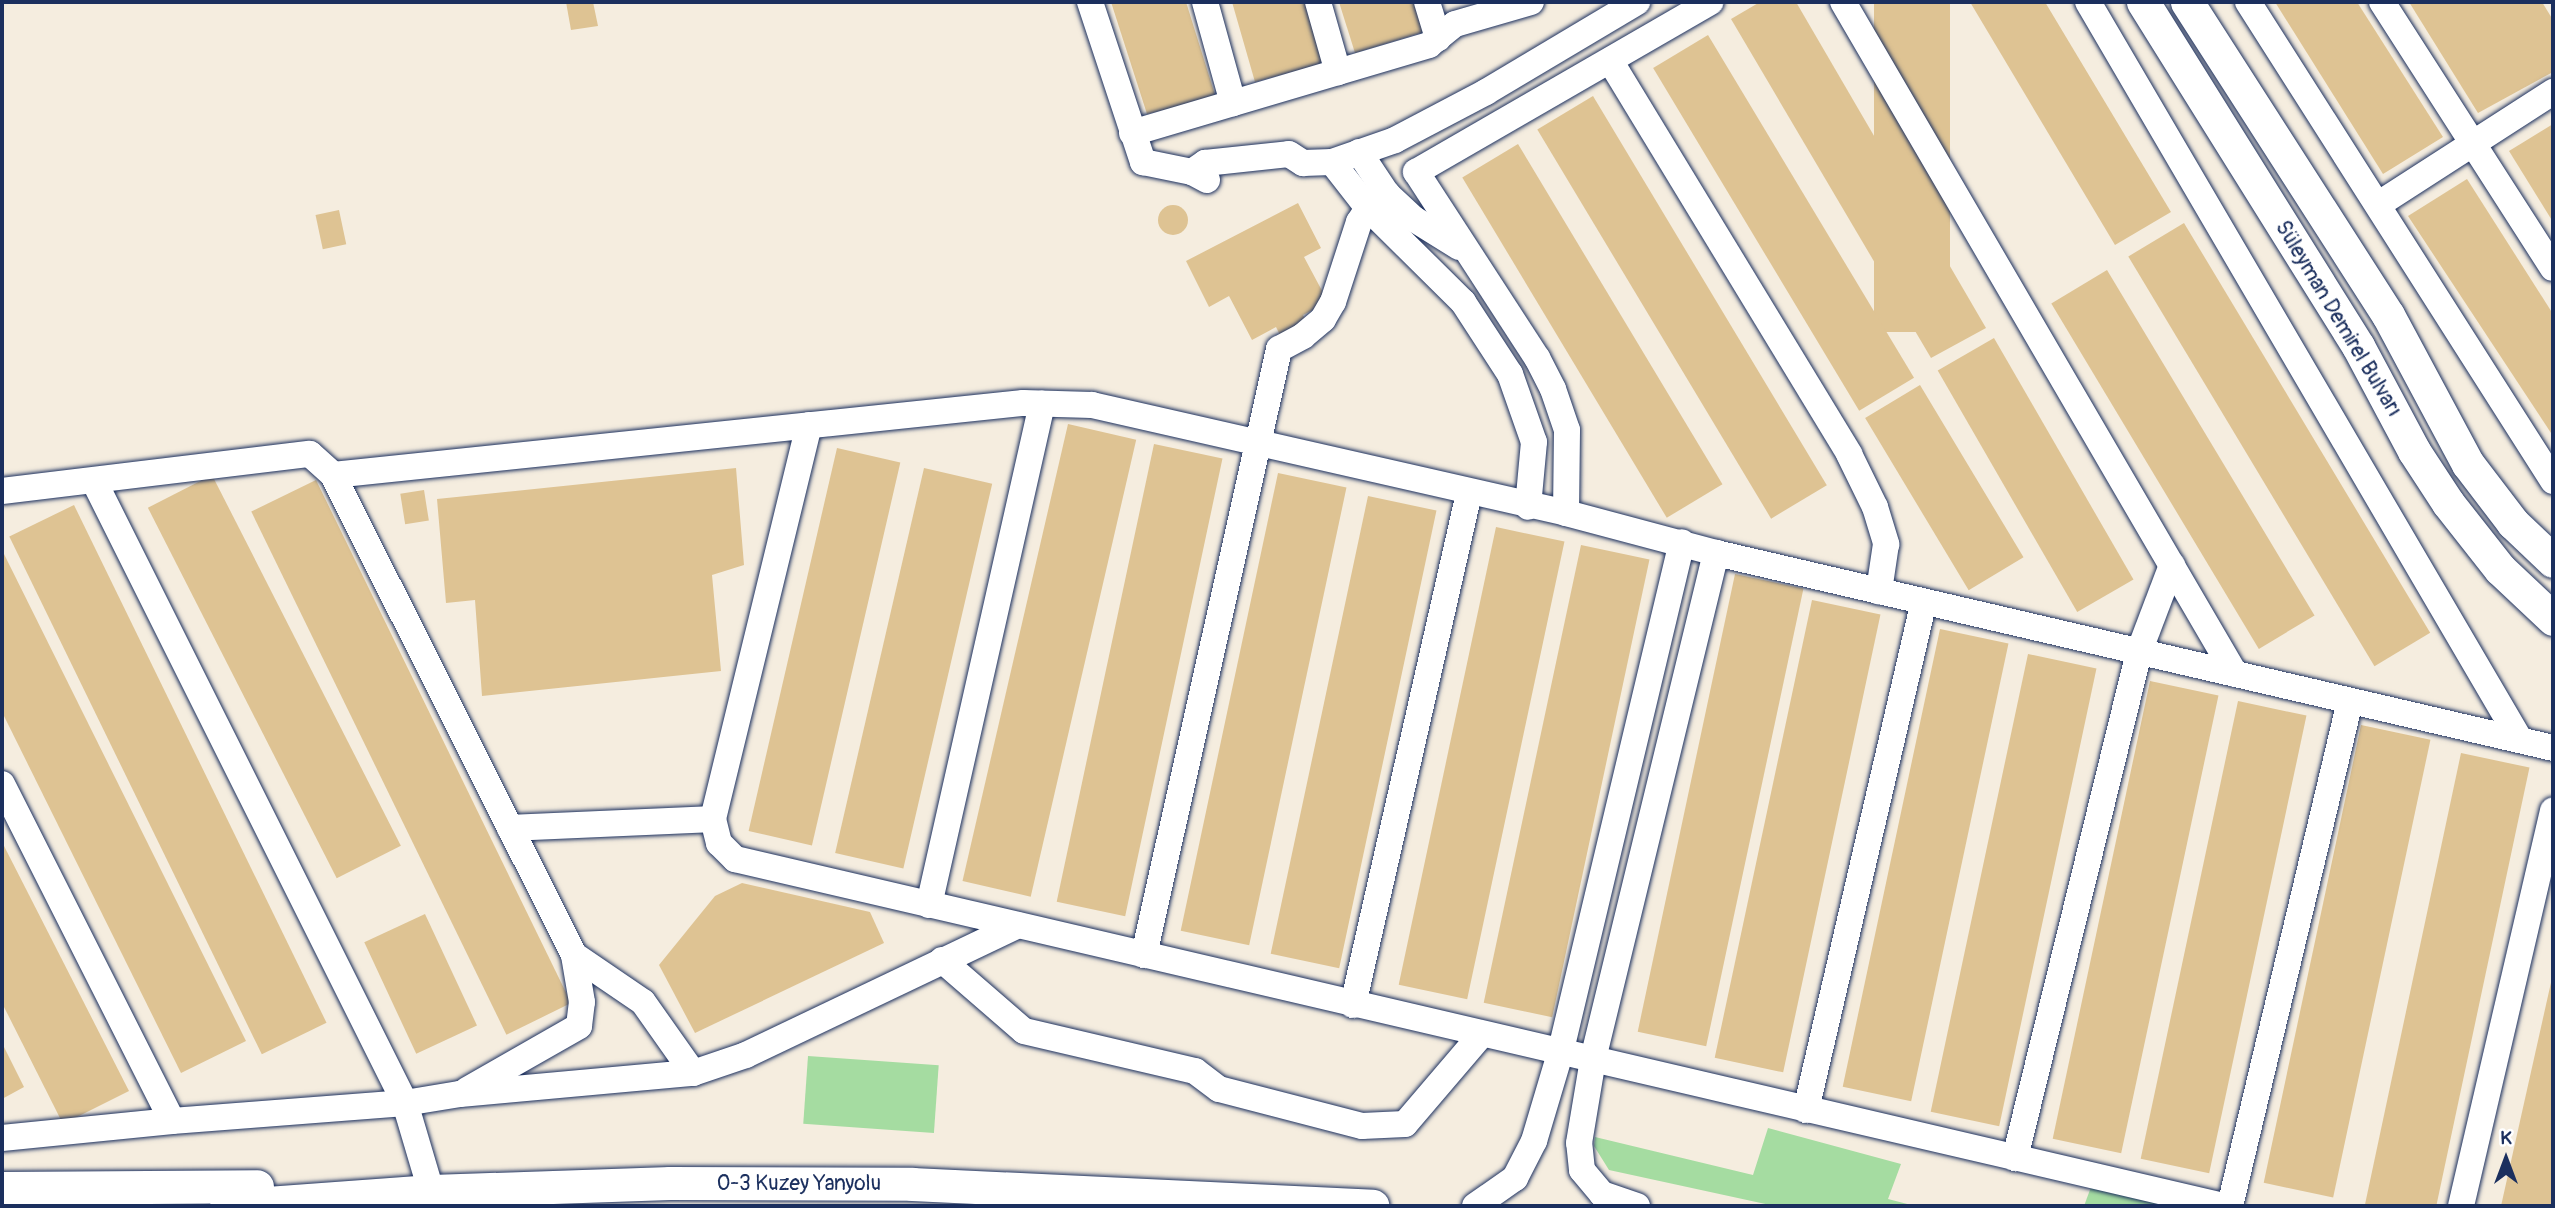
<!DOCTYPE html>
<html>
<head>
<meta charset="utf-8">
<style>
	body { margin:0 }
	#map { position:relative; width:2555px; height:1208px; overflow:hidden; background:#f5eddf; font-family:Pangolin,sans-serif }
	div>[style] { position:absolute }
	.green>* { inset:0; background:#a5dca1; transform-origin:0 0 }
	.building>* { inset:0; background:#dec393; transform-origin:0 0 }
	.round { border-radius:50% }
	.roads { filter:drop-shadow(0 0 2px #1b2f5e) drop-shadow(0 0 2px #1b2f5e) }
	.minor>* { height:26px; margin:-13px; padding:0 13px; transform-origin:13px; border-radius:13px; background:#fff }
	.major>* { height:33px; margin:-16.5px; padding:0 16.5px; transform-origin:16.5px; border-radius:16.5px; background:#fff }
	span { translate:-50% -50%; white-space:nowrap; text-align:center; line-height:1.15; -webkit-text-stroke:7px #fff; paint-order:stroke }
	.street-label { font-size:21px; color:#1b2f5e }
	.frame { position:absolute; inset:0; border:4px solid #1b2f5e; pointer-events:none }
	.north { position:absolute; left:2471px; top:1124px; width:70px; height:70px; -webkit-text-stroke:5px #fff; paint-order:stroke; rotate:0deg; font-size:19px; font-weight:700; line-height:28px; text-align:center; color:#1b2f5e }
	.north::after { content:''; display:block; margin:auto; width:24px; height:32px; background:#1b2f5e; clip-path:polygon(50% 0,100% 100%,50% 72%,0 100%) }
</style>
</head>
<body>
<div id="map">
	<div class="green">
		<div style="left:808px;top:1056px;width:131px;height:68px;rotate:4deg"></div>
		<div style="clip-path:polygon(1768px 1128px,1901px 1164px,1888px 1199px,1915px 1206px,1770px 1205px,1609px 1170px,1594px 1146px,1595px 1137px,1753px 1175px)"></div>
		<div style="clip-path:polygon(2094px 1179px,2216px 1206px,2084px 1206px)"></div>
	</div>
	<div class="building">
		<div style="clip-path:polygon(566px 2px,593px 2px,598px 26px,571px 30px)"></div>
		<div style="clip-path:polygon(1111px 2px,1186px 2px,1216px 98px,1147px 114px)"></div>
		<div style="clip-path:polygon(1232px 2px,1310px 2px,1328px 62px,1255px 82px)"></div>
		<div style="clip-path:polygon(1339px 2px,1418px 2px,1427px 31px,1355px 53px)"></div>
		<div style="clip-path:polygon(1760px 2px,1796px 2px,1986px 328px,1931px 358px,1731px 19px)"></div>
		<div style="left:1874px;top:2px;width:76px;height:330px"></div>
		<div style="clip-path:polygon(1970px 2px,2045px 2px,2171px 212px,2115px 245px)"></div>
		<div style="clip-path:polygon(2275px 2px,2357px 2px,2443px 137px,2383px 174px)"></div>
		<div style="clip-path:polygon(2409px 2px,2542px 2px,2553px 20px,2553px 72px,2478px 113px)"></div>
		<div style="left:1708px;top:35px;width:400px;height:64px;rotate:59deg"></div>
		<div style="left:1593px;top:96px;width:454px;height:65px;rotate:59deg"></div>
		<div style="clip-path:polygon(2553px 124px,2553px 222px,2509px 151px)"></div>
		<div style="left:1518px;top:144px;width:397px;height:65px;rotate:59deg"></div>
		<div style="clip-path:polygon(2467px 179px,2553px 314px,2553px 436px,2408px 216px)"></div>
		<div style="clip-path:polygon(1298px 203px,1321px 248px,1304px 257px,1328px 302px,1303px 315px,1310px 329px,1284px 343px,1276px 327px,1252px 340px,1229px 296px,1209px 307px,1186px 261px)"></div>
		<div class="round" style="left:1158px;top:205px;width:30px;height:30px"></div>
		<div style="left:339px;top:210px;width:35px;height:24px;rotate:78deg"></div>
		<div style="left:2184px;top:223px;width:478px;height:65px;rotate:59deg"></div>
		<div style="left:2107px;top:270px;width:403px;height:65px;rotate:59deg"></div>
		<div style="left:1994px;top:338px;width:279px;height:65px;rotate:60deg"></div>
		<div style="left:1920px;top:385px;width:201px;height:64px;rotate:59deg"></div>
		<div style="left:1068px;top:424px;width:70px;height:469px;rotate:13deg"></div>
		<div style="left:1154px;top:444px;width:70px;height:468px;rotate:12deg"></div>
		<div style="left:837px;top:448px;width:65px;height:393px;rotate:13deg"></div>
		<div style="clip-path:polygon(736px 468px,744px 565px,712px 575px,721px 671px,482px 696px,475px 600px,446px 603px,437px 499px)"></div>
		<div style="left:924px;top:468px;width:70px;height:395px;rotate:13deg"></div>
		<div style="left:1278px;top:473px;width:70px;height:468px;rotate:12deg"></div>
		<div style="left:212px;top:475px;width:416px;height:72px;rotate:63deg"></div>
		<div style="left:316px;top:480px;width:582px;height:72px;rotate:64deg"></div>
		<div style="left:424px;top:490px;width:31px;height:24px;rotate:81deg"></div>
		<div style="left:1368px;top:496px;width:70px;height:468px;rotate:12deg"></div>
		<div style="left:74px;top:505px;width:576px;height:72px;rotate:64deg"></div>
		<div style="left:1496px;top:527px;width:70px;height:468px;rotate:12deg"></div>
		<div style="left:1581px;top:545px;width:70px;height:468px;rotate:12deg"></div>
		<div style="clip-path:polygon(2px 550px,246px 1041px,181px 1073px,2px 712px)"></div>
		<div style="left:1735px;top:574px;width:70px;height:468px;rotate:12deg"></div>
		<div style="left:1812px;top:600px;width:70px;height:468px;rotate:12deg"></div>
		<div style="left:1940px;top:629px;width:70px;height:468px;rotate:12deg"></div>
		<div style="left:2028px;top:654px;width:70px;height:468px;rotate:12deg"></div>
		<div style="left:2150px;top:681px;width:70px;height:468px;rotate:12deg"></div>
		<div style="left:2238px;top:701px;width:70px;height:468px;rotate:12deg"></div>
		<div style="left:2361px;top:725px;width:71px;height:468px;rotate:12deg"></div>
		<div style="left:2461px;top:753px;width:70px;height:464px;rotate:12deg"></div>
		<div style="clip-path:polygon(2px 842px,129px 1091px,63px 1124px,2px 1003px)"></div>
		<div style="clip-path:polygon(742px 883px,870px 912px,884px 943px,695px 1033px,659px 965px,715px 896px)"></div>
		<div style="left:425px;top:914px;width:123px;height:67px;rotate:65deg"></div>
		<div style="clip-path:polygon(2552px 978px,2553px 1206px,2501px 1206px)"></div>
		<div style="clip-path:polygon(2px 1043px,24px 1087px,2px 1099px)"></div>
	</div>
	<div class="roads">
		<div class="minor">
			<div style="left:1090px;top:2px;width:169px;rotate:71.7deg"></div>
			<div style="left:1143px;top:162px;width:50px;rotate:11.5deg"></div>
			<div style="left:1192px;top:172px;width:17px;rotate:28deg"></div>
			<div style="left:1205px;top:2px;width:105px;rotate:74.5deg"></div>
			<div style="left:1318px;top:2px;width:73px;rotate:74.1deg"></div>
			<div style="left:1427px;top:2px;width:38px;rotate:73deg"></div>
			<div style="left:1843px;top:2px;width:778px;rotate:59.74deg"></div>
			<div style="left:2088px;top:2px;width:855px;rotate:59.66deg"></div>
			<div style="left:2248px;top:2px;width:568px;rotate:57.51deg"></div>
			<div style="left:2382px;top:2px;width:316px;rotate:57.3deg"></div>
			<div style="left:1611px;top:62px;width:459px;rotate:58.7deg"></div>
			<div style="left:1849px;top:454px;width:59px;rotate:63.9deg"></div>
			<div style="left:1875px;top:507px;width:39px;rotate:73deg"></div>
			<div style="left:1886px;top:544px;width:48px;rotate:98.5deg"></div>
			<div style="left:1132px;top:133px;width:310px;rotate:-16.5deg"></div>
			<div style="left:1429px;top:45px;width:33px;rotate:-39deg"></div>
			<div style="left:1455px;top:24px;width:79px;rotate:-16.1deg"></div>
			<div style="left:1359px;top:152px;width:50px;rotate:56.3deg"></div>
			<div style="left:1387px;top:194px;width:37px;rotate:43deg"></div>
			<div style="left:1414px;top:219px;width:53px;rotate:31.9deg"></div>
			<div style="left:1332px;top:162px;width:58px;rotate:52deg"></div>
			<div style="left:1368px;top:208px;width:134px;rotate:44.7deg"></div>
			<div style="left:1463px;top:302px;width:86px;rotate:56.9deg"></div>
			<div style="left:1510px;top:374px;width:72px;rotate:70.6deg"></div>
			<div style="left:1534px;top:442px;width:65px;rotate:95.3deg"></div>
			<div style="left:1192px;top:172px;width:16px;rotate:-35deg"></div>
			<div style="left:1205px;top:163px;width:84px;rotate:-6.1deg"></div>
			<div style="left:1289px;top:154px;width:17px;rotate:33deg"></div>
			<div style="left:1303px;top:163px;width:29px;rotate:-2deg"></div>
			<div style="left:1332px;top:162px;width:67px;rotate:-19.2deg"></div>
			<div style="left:1395px;top:140px;width:103px;rotate:-27.8deg"></div>
			<div style="left:1486px;top:92px;width:176px;rotate:-30.8deg"></div>
			<div style="left:2379px;top:204px;width:207px;rotate:-32.8deg"></div>
			<div style="left:809px;top:425px;width:406px;rotate:103.7deg"></div>
			<div style="left:713px;top:819px;width:25px;rotate:76deg"></div>
			<div style="left:719px;top:843px;width:23px;rotate:45deg"></div>
			<div style="left:735px;top:859px;width:1529px;rotate:13.12deg"></div>
			<div style="left:333px;top:475px;width:694px;rotate:-5.96deg"></div>
			<div style="left:1023px;top:403px;width:69px;rotate:1.7deg"></div>
			<div style="left:1092px;top:405px;width:486px;rotate:12.8deg"></div>
			<div style="left:1566px;top:513px;width:155px;rotate:14.9deg"></div>
			<div style="left:1716px;top:553px;width:859px;rotate:13.11deg"></div>
			<div style="left:94px;top:481px;width:695px;rotate:63.43deg"></div>
			<div style="left:405px;top:1103px;width:92px;rotate:73.5deg"></div>
			<div style="left:2px;top:491px;width:310px;rotate:-6.9deg"></div>
			<div style="left:310px;top:454px;width:31px;rotate:42deg"></div>
			<div style="left:333px;top:475px;width:537px;rotate:63.34deg"></div>
			<div style="left:574px;top:955px;width:83px;rotate:34.3deg"></div>
			<div style="left:643px;top:1002px;width:87px;rotate:54.8deg"></div>
			<div style="left:1566px;top:513px;width:83px;rotate:-89.3deg"></div>
			<div style="left:1567px;top:430px;width:43px;rotate:-108.9deg"></div>
			<div style="left:1553px;top:389px;width:35px;rotate:-117deg"></div>
			<div style="left:1537px;top:358px;width:222px;rotate:-123deg"></div>
			<div style="left:1416px;top:172px;width:340px;rotate:-30deg"></div>
			<div style="left:2px;top:784px;width:377px;rotate:63.2deg"></div>
			<div style="left:510px;top:828px;width:203px;rotate:-2.5deg"></div>
			<div style="left:929px;top:905px;width:514px;rotate:-77.29deg"></div>
			<div style="left:1144px;top:955px;width:621px;rotate:-77.44deg"></div>
			<div style="left:1279px;top:349px;width:27px;rotate:-28deg"></div>
			<div style="left:1303px;top:336px;width:26px;rotate:-40deg"></div>
			<div style="left:1323px;top:319px;width:20px;rotate:-60deg"></div>
			<div style="left:1333px;top:302px;width:84px;rotate:-72deg"></div>
			<div style="left:1359px;top:222px;width:17px;rotate:-57deg"></div>
			<div style="left:1368px;top:208px;width:24px;rotate:-36deg"></div>
			<div style="left:942px;top:960px;width:108px;rotate:40.9deg"></div>
			<div style="left:1024px;top:1031px;width:176px;rotate:13.2deg"></div>
			<div style="left:1195px;top:1071px;width:30px;rotate:37deg"></div>
			<div style="left:1219px;top:1089px;width:148px;rotate:14.5deg"></div>
			<div style="left:1362px;top:1126px;width:43px;rotate:-2.7deg"></div>
			<div style="left:1405px;top:1124px;width:117px;rotate:-49.5deg"></div>
			<div style="left:1353px;top:1005px;width:525px;rotate:-77.23deg"></div>
			<div style="left:467px;top:1090px;width:129px;rotate:-29.7deg"></div>
			<div style="left:579px;top:1026px;width:24px;rotate:-83deg"></div>
			<div style="left:582px;top:1002px;width:48px;rotate:-99.7deg"></div>
			<div style="left:1806px;top:1110px;width:522px;rotate:-76.95deg"></div>
			<div style="left:2px;top:1138px;width:171px;rotate:-5.7deg"></div>
			<div style="left:172px;top:1121px;width:234px;rotate:-4.4deg"></div>
			<div style="left:405px;top:1103px;width:56px;rotate:-9.3deg"></div>
			<div style="left:460px;top:1094px;width:234px;rotate:-5.2deg"></div>
			<div style="left:693px;top:1073px;width:56px;rotate:-18.8deg"></div>
			<div style="left:746px;top:1055px;width:301px;rotate:-25.5deg"></div>
			<div style="left:2015px;top:1158px;width:521px;rotate:-76.23deg"></div>
			<div style="left:2139px;top:652px;width:93px;rotate:-69.2deg"></div>
			<div style="left:1475px;top:1206px;width:49px;rotate:-35deg"></div>
			<div style="left:1515px;top:1178px;width:42px;rotate:-62.8deg"></div>
			<div style="left:1534px;top:1141px;width:91px;rotate:-73.4deg"></div>
			<div style="left:1560px;top:1054px;width:526px;rotate:-76.6deg"></div>
			<div style="left:1637px;top:1206px;width:37px;rotate:-161deg"></div>
			<div style="left:1602px;top:1194px;width:31px;rotate:-130deg"></div>
			<div style="left:1582px;top:1170px;width:27px;rotate:-96deg"></div>
			<div style="left:1579px;top:1143px;width:85px;rotate:-80.5deg"></div>
			<div style="left:1593px;top:1059px;width:521px;rotate:-76.34deg"></div>
			<div style="left:2230px;top:1206px;width:519px;rotate:-76.63deg"></div>
			<div style="left:2461px;top:1206px;width:406px;rotate:-76.9deg"></div>
		</div>
		<div class="major">
			<div style="left:2143px;top:2px;width:406px;rotate:58deg"></div>
			<div style="left:2358px;top:346px;width:119px;rotate:61.9deg"></div>
			<div style="left:2414px;top:451px;width:62px;rotate:56.8deg"></div>
			<div style="left:2448px;top:503px;width:84px;rotate:51.8deg"></div>
			<div style="left:2500px;top:569px;width:73px;rotate:43.3deg"></div>
			<div style="left:2187px;top:2px;width:372px;rotate:57.3deg"></div>
			<div style="left:2388px;top:315px;width:169px;rotate:61.8deg"></div>
			<div style="left:2468px;top:464px;width:74px;rotate:52.7deg"></div>
			<div style="left:2513px;top:523px;width:55px;rotate:43.5deg"></div>
			<div style="left:2px;top:1188px;width:255px;rotate:-0.4deg"></div>
			<div style="left:226px;top:1206px;width:206px;rotate:-4.2deg"></div>
			<div style="left:431px;top:1191px;width:239px;rotate:-1.9deg"></div>
			<div style="left:670px;top:1183px;width:242px;rotate:0.2deg"></div>
			<div style="left:912px;top:1184px;width:461px;rotate:2.7deg"></div>
		</div>
	</div>
	<div class="street-label">
		<span style="left:2338px;top:319px;rotate:59deg">Süleyman Demirel Bulvarı</span>
		<span style="left:799px;top:1184px">O-3 Kuzey Yanyolu</span>
	</div>
	<div class="frame"></div>
	<div class="north">K</div>
</div>
</body>
</html>
